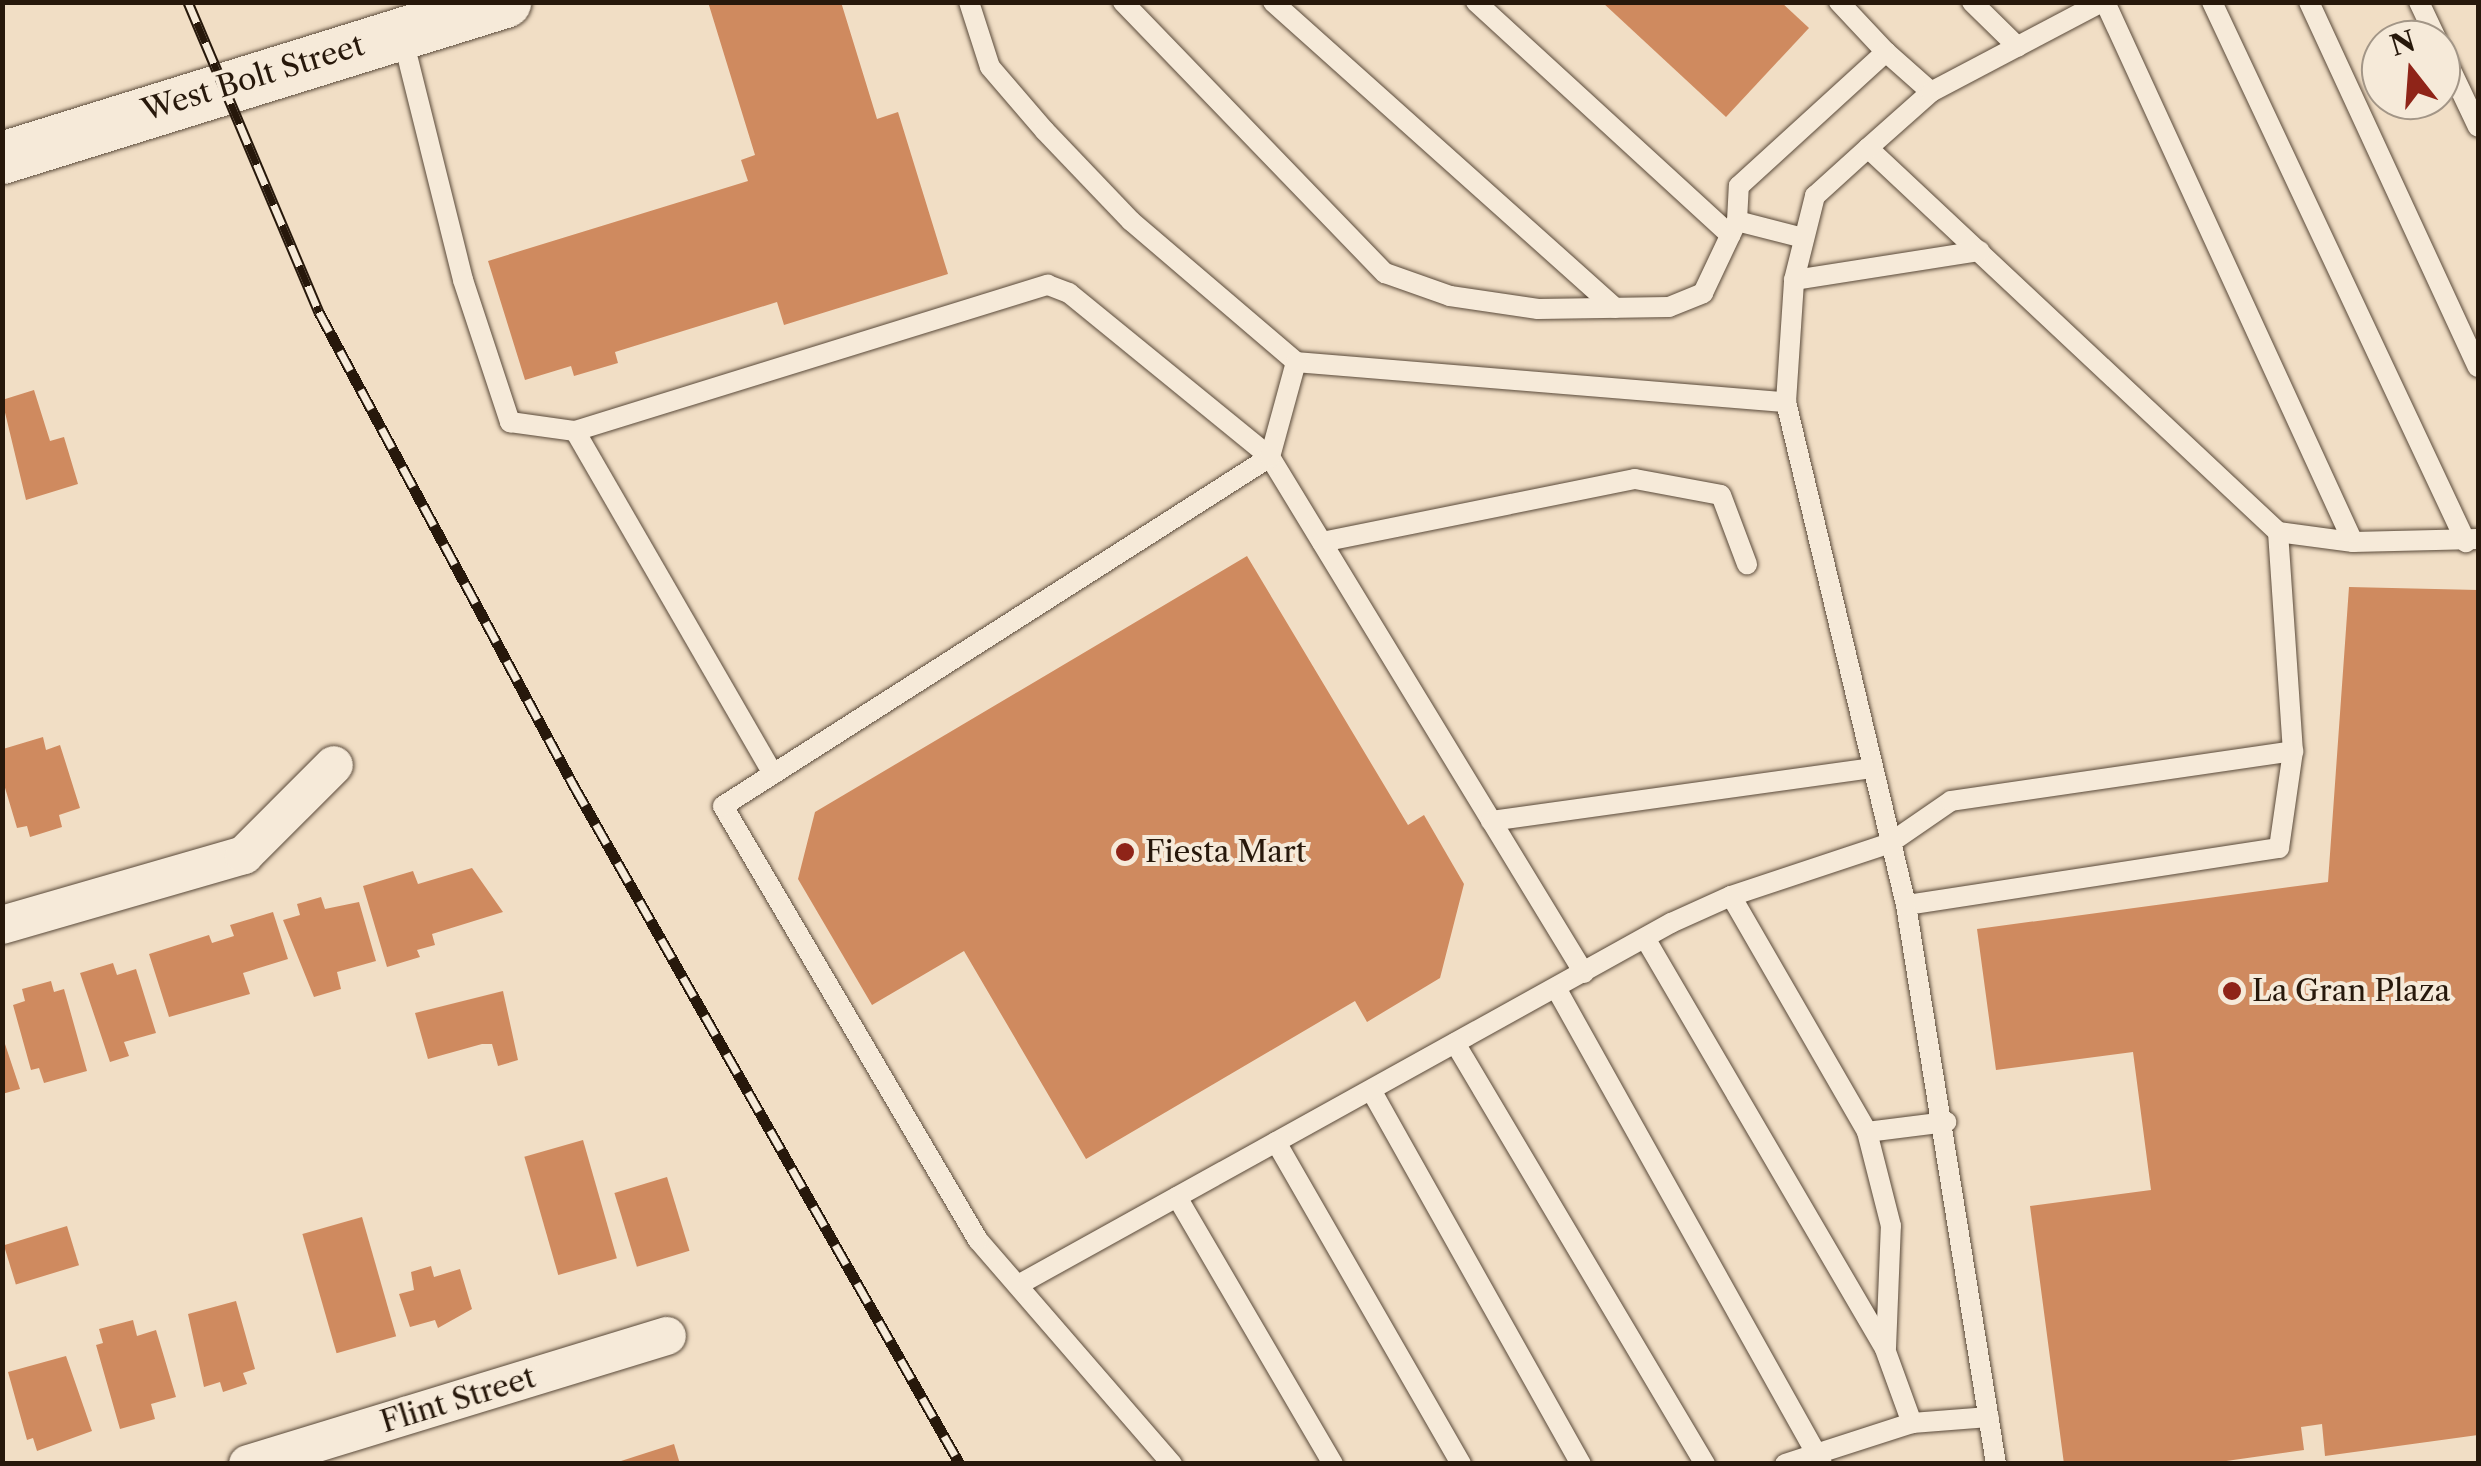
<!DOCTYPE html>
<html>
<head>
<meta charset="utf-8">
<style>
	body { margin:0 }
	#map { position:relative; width:2481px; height:1466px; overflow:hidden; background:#f1dec5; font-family:"Libre Caslon Text",serif }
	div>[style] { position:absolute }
	.building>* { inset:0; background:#cf8a5f; transform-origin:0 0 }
	.roads { filter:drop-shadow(0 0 2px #5a4a3a) drop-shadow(0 0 2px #5a4a3a) }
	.lane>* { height:20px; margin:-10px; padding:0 10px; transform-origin:10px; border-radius:10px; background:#f6ead9 }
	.street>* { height:38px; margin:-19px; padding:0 19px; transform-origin:19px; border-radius:19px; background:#f6ead9 }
	.secondary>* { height:52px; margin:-26px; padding:0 26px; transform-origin:26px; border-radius:26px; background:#f6ead9 }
	.rail>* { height:11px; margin-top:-5.5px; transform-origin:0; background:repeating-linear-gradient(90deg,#f6ead9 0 22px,#27180b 0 44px); box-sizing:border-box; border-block:2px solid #27180b }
	.dots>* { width:28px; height:28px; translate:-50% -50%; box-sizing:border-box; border:5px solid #f6ead9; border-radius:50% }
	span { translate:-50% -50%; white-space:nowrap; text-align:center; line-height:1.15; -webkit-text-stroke:8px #f6ead9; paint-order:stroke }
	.street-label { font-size:30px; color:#27180b }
	.poi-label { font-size:30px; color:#27180b }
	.left { translate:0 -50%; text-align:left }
	.frame { position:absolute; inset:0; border:5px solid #27180b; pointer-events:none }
	.north { position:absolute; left:2361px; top:20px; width:100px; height:100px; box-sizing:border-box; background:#f6ead9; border:2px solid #a39687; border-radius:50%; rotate:343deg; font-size:28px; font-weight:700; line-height:40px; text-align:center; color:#27180b }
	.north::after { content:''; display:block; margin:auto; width:35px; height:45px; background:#8f2418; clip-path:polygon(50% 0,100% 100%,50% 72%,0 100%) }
</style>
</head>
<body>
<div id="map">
	<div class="building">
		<div style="clip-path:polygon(708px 2px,841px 2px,877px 119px,898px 112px,948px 274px,784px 325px,777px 302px,615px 352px,618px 363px,574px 376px,571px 366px,525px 380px,488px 261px,748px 181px,741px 160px,755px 155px)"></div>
		<div style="clip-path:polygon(1602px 2px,1781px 2px,1809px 28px,1726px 117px)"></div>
		<div style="clip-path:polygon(34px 390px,50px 441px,64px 437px,78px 484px,26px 500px,2px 400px)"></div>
		<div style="clip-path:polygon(1247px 556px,1408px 825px,1424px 815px,1464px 884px,1440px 978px,1367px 1022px,1355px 1001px,1086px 1159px,964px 951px,872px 1005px,798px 879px,815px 812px)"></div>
		<div style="clip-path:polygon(2349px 587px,2478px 590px,2478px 1435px,2325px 1456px,2322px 1424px,2301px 1427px,2304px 1450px,2205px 1464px,2064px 1464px,2030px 1206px,2151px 1190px,2133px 1052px,1996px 1070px,1977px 929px,2328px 882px)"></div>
		<div style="clip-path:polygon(43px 737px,46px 750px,60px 745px,80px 808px,59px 815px,62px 827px,30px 837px,27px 826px,17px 828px,3px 781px,3px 749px)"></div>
		<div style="clip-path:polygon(472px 868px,503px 912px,432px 934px,435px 945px,417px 950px,420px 957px,387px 967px,363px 886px,413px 871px,418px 884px)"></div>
		<div style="clip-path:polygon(321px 897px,325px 909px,359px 902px,376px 961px,337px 972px,341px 989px,314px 997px,283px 920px,300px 915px,297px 904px)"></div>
		<div style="clip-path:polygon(273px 912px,288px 959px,243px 973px,250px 994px,169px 1017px,149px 954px,209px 935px,212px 943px,234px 936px,230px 925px)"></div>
		<div style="clip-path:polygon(113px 963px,117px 975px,136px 969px,156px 1033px,124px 1042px,129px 1056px,110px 1062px,80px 973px)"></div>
		<div style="clip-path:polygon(51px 981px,54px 992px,64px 989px,87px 1071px,44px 1083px,39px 1068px,31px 1070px,13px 1005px,25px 1001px,22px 989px)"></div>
		<div style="clip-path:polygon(503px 991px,518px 1060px,498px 1066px,492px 1044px,482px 1044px,428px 1059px,415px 1013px)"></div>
		<div style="clip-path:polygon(2px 1035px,20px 1089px,2px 1094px)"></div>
		<div style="left:583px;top:1140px;width:123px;height:61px;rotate:74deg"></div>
		<div style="left:667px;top:1177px;width:77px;height:55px;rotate:73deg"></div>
		<div style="left:362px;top:1217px;width:124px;height:62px;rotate:74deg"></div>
		<div style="left:67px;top:1226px;width:41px;height:66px;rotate:73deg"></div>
		<div style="clip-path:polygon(431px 1266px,434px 1277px,460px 1269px,472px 1309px,438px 1328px,435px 1320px,410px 1327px,399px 1294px,414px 1290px,411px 1272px)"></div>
		<div style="clip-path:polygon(236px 1301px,255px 1369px,243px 1373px,247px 1384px,223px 1392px,220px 1382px,204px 1387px,188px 1314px)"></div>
		<div style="clip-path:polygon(133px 1320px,137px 1336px,156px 1330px,176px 1397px,151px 1404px,155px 1419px,120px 1429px,96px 1345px,103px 1343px,99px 1329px)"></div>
		<div style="clip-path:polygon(66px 1356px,92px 1431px,37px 1451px,33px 1438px,27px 1440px,8px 1372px)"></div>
		<div style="clip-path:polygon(674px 1444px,680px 1464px,622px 1464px,621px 1461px)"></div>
	</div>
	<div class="roads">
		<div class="lane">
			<div style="left:969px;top:2px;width:68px;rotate:72.1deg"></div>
			<div style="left:990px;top:67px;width:84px;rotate:49.3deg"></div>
			<div style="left:1045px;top:131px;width:124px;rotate:46.3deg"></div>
			<div style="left:1131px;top:221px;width:217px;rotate:40.5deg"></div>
			<div style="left:1296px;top:362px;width:492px;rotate:4.7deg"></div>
			<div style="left:1123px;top:2px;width:377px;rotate:46deg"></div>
			<div style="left:1385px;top:273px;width:69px;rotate:19.5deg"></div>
			<div style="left:1450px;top:296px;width:89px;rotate:8.4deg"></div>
			<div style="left:1538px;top:309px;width:131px;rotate:-0.9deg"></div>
			<div style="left:1669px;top:307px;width:37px;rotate:-22deg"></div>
			<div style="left:1703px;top:293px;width:80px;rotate:-64.7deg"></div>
			<div style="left:1737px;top:221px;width:68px;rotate:14.4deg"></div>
			<div style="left:1273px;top:2px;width:459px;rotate:41.8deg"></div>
			<div style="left:1476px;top:2px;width:345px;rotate:42.5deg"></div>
			<div style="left:1839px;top:2px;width:69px;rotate:46.8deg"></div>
			<div style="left:1972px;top:2px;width:64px;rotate:44.4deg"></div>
			<div style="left:2105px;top:2px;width:594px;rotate:65.33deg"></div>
			<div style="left:2212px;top:2px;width:597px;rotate:64.81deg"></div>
			<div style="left:2309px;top:2px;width:402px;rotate:65.2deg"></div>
			<div style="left:2419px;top:2px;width:42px;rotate:64.7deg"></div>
			<div style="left:402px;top:35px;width:252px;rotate:76deg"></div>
			<div style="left:463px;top:280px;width:150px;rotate:71.7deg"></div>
			<div style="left:510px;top:422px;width:66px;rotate:7.9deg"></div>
			<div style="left:575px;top:431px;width:396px;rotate:60deg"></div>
			<div style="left:2441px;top:49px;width:86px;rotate:64.6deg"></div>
			<div style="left:1868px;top:148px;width:562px;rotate:43.12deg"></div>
			<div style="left:2278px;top:532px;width:220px;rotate:86.1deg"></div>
			<div style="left:2293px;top:751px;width:98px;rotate:98.2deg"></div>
			<div style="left:2279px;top:848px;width:377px;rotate:171.3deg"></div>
			<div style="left:1737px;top:221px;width:35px;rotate:-87deg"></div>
			<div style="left:1739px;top:186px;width:199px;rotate:-42.4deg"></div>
			<div style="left:1886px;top:52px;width:60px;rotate:41.6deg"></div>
			<div style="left:1794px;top:280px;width:188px;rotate:-8.9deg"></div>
			<div style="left:575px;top:431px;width:495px;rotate:-17.2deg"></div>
			<div style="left:1048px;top:285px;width:22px;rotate:21deg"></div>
			<div style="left:1069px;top:293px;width:259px;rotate:39.2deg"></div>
			<div style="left:1270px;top:457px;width:604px;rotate:58.68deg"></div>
			<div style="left:2278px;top:532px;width:76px;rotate:7.6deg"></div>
			<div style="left:2353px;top:542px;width:124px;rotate:-1.4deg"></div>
			<div style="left:1322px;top:542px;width:319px;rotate:-11.4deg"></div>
			<div style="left:1635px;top:479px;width:87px;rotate:10.5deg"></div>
			<div style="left:1721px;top:495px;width:74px;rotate:69.4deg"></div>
			<div style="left:1491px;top:821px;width:385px;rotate:-7.9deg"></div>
			<div style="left:1731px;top:896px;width:272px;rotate:60deg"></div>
			<div style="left:1645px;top:938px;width:476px;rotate:59.7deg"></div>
			<div style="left:1885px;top:1349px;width:79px;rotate:70deg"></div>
			<div style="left:1556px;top:988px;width:545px;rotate:60.8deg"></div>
			<div style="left:1455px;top:1043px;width:490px;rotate:59.3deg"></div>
			<div style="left:1371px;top:1090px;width:429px;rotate:60.7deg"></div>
			<div style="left:1276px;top:1142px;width:371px;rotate:60.1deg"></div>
			<div style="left:1177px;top:1197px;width:309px;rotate:59.7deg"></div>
			<div style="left:1018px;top:1285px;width:747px;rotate:-29deg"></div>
			<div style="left:1671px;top:923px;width:66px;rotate:-24.2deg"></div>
			<div style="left:1731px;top:896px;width:168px;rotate:-18.4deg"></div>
			<div style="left:1890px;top:843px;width:74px;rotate:-34.5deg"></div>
			<div style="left:1951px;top:801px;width:346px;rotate:-8.3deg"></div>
			<div style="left:1886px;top:1348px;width:122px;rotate:-87.7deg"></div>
			<div style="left:1891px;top:1226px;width:97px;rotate:-104.3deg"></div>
			<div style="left:1867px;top:1132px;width:80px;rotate:-7.2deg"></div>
			<div style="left:1172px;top:1464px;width:296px;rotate:-130.9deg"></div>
			<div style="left:978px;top:1240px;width:503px;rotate:-120.44deg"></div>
			<div style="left:723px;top:806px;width:649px;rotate:-32.54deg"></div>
			<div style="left:1270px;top:457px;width:98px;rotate:-74.7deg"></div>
			<div style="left:1785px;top:1464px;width:133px;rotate:-17.9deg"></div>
			<div style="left:1912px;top:1423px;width:77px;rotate:-4.5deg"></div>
			<div style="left:1996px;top:1464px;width:566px;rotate:-99.15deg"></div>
			<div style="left:1906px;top:905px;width:517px;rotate:-103.42deg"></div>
			<div style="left:1786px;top:402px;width:122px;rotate:-86.2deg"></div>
			<div style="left:1794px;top:280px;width:87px;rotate:-76deg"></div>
			<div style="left:1815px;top:196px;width:72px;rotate:-42.2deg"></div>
			<div style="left:1868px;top:148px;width:84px;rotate:-41.6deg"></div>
			<div style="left:1931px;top:92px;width:193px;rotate:-27.8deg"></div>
		</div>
		<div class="street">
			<div style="left:2px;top:925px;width:252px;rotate:-16.1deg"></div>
			<div style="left:244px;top:855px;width:127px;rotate:-45deg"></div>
			<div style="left:248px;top:1464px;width:438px;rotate:-17deg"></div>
		</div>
		<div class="secondary">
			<div style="left:2px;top:158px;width:527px;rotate:-17.23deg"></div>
		</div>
	</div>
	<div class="rail">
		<div style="left:188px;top:2px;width:337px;rotate:67.1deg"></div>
		<div style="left:319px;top:312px;width:538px;rotate:61.72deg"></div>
		<div style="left:574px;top:786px;width:780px;rotate:60.35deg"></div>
	</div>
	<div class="dots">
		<div style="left:1125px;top:852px;background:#8f2418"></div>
		<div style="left:2232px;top:991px;background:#8f2418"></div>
	</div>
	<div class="street-label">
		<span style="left:253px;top:78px;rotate:-17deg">West Bolt Street</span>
		<span style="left:458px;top:1400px;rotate:-17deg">Flint Street</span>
	</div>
	<div class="poi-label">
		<span class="left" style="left:1145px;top:852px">Fiesta Mart</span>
		<span class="left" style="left:2252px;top:991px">La Gran Plaza</span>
	</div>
	<div class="frame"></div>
	<div class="north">N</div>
</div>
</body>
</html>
